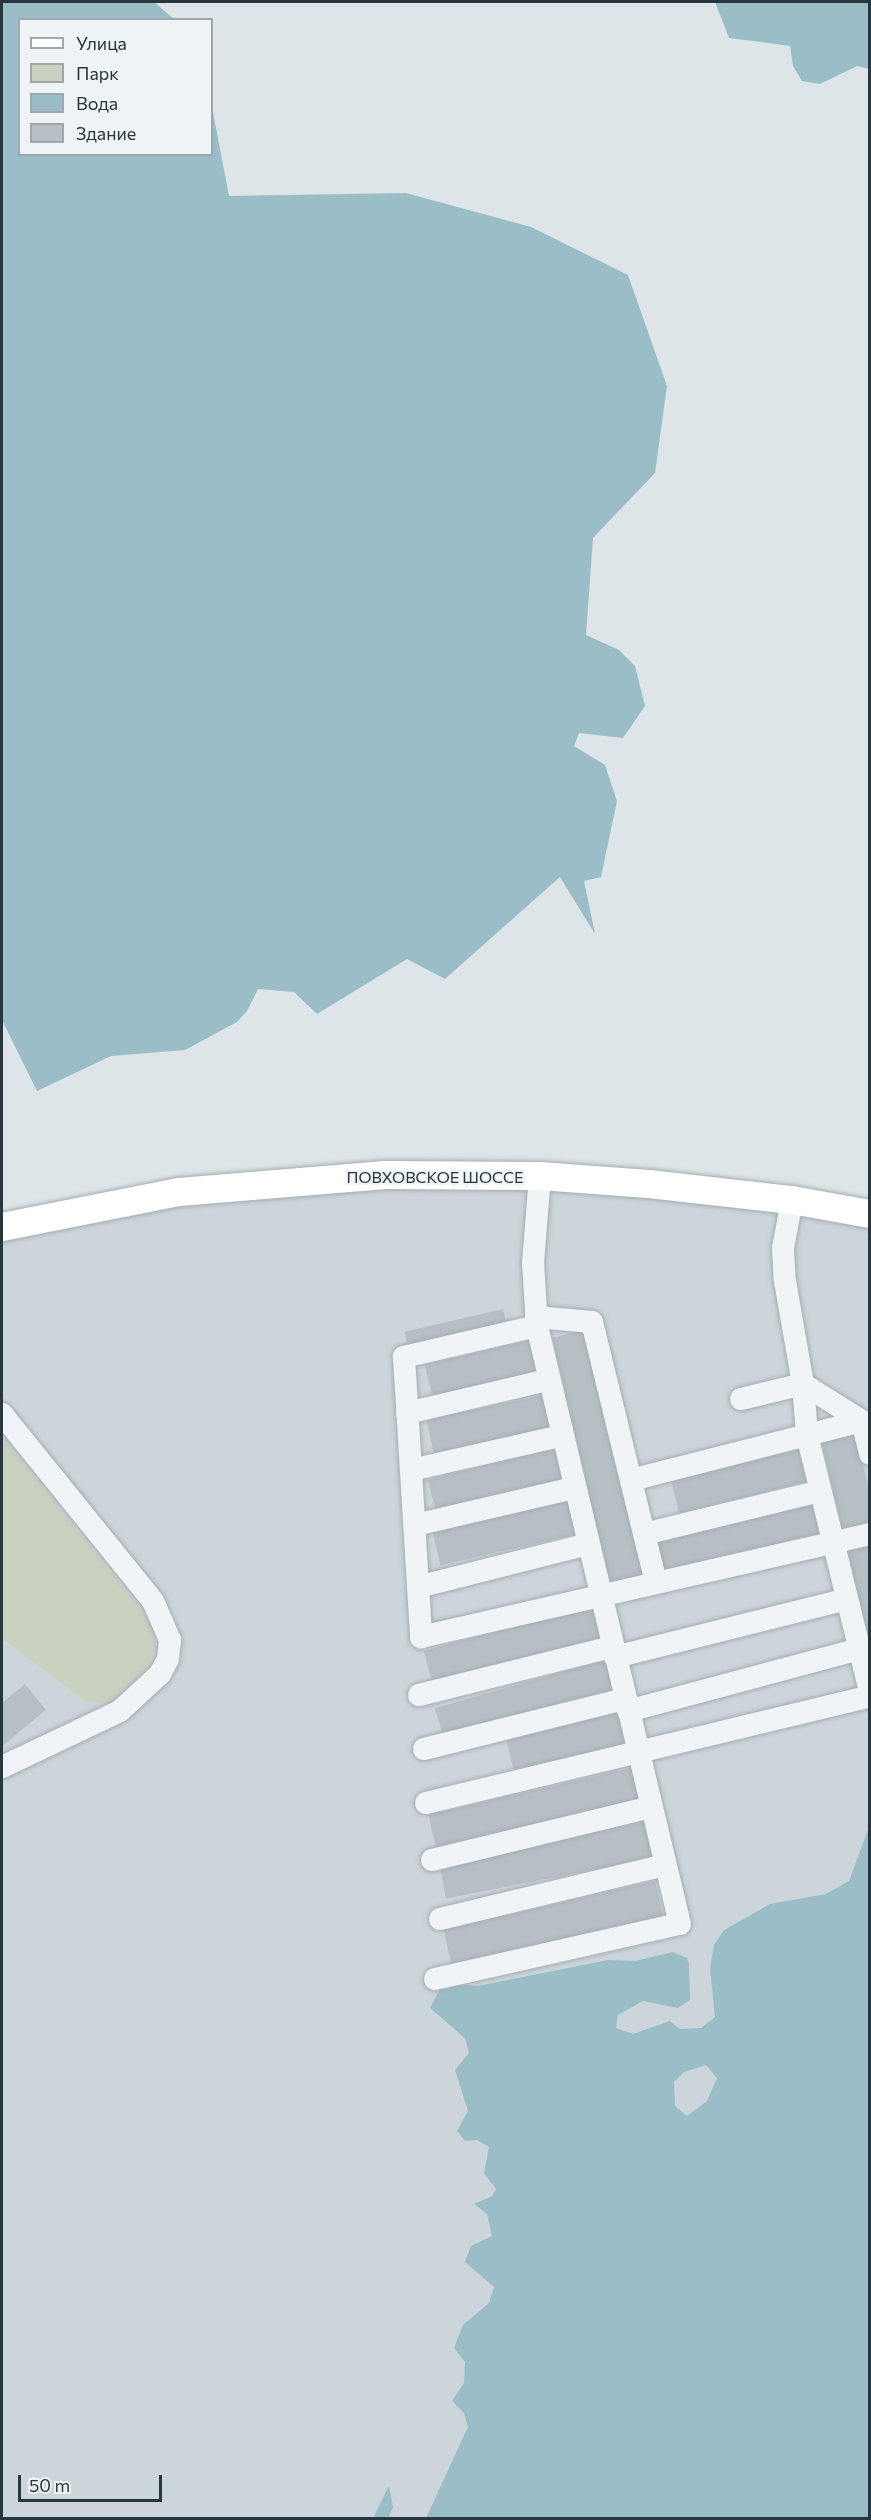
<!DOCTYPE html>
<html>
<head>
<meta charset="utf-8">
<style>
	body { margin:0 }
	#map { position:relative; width:871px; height:2520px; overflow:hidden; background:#dee5e8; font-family:Commissioner,sans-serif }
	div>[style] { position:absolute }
	.built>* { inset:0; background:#ccd5da }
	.green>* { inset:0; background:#c9d2c0 }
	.water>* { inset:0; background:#9abdc8 }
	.building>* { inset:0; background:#b6bfc4; transform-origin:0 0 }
	.roads { filter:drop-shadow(0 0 2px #a4adb2) drop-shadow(0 0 2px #a4adb2) }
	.minor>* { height:22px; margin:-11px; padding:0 11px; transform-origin:11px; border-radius:11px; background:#f1f4f6 }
	.major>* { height:28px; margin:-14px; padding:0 14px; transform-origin:14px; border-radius:14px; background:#fff }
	span { translate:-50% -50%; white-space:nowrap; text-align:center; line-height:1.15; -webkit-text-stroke:4.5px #eef3f5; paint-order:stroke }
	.street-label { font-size:16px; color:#28363e }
	.frame { position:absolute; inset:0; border:3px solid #28363e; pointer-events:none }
	.legend { position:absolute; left:18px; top:18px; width:195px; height:138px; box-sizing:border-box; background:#eef3f5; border:2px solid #9fa7ac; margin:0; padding:8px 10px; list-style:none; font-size:18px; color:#28363e }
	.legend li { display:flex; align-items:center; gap:12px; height:30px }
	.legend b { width:30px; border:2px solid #9fa7ac }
	.scale { position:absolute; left:18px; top:2475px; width:144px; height:27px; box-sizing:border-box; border:3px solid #28363e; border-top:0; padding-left:8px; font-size:18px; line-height:21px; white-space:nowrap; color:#28363e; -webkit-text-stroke:4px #eef3f5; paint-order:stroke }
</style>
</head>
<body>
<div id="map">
	<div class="built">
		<div style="clip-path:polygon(385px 1175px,869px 1214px,869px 2518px,2px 2518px,2px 1227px)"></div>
	</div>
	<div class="green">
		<div style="clip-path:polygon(2px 1437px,150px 1621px,155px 1642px,149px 1667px,113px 1703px,86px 1702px,2px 1638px)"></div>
	</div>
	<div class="water">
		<div style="clip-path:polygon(2px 2px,154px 2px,174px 19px,20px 20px,20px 154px,212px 154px,212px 107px,229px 196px,406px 193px,531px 227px,628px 275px,667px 386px,655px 473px,593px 538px,586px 635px,619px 650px,635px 666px,645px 706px,623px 738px,579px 733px,574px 746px,605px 765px,617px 801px,601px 877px,584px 881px,595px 934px,560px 877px,445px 979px,407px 959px,317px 1014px,294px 992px,258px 989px,247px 1011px,237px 1022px,185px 1050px,111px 1056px,37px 1091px,2px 1020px)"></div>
		<div style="clip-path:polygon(715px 2px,869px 2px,869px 69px,857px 66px,820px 84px,802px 81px,793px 66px,790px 46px,729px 38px)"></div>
		<div style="clip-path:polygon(evenodd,869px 1827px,869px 2518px,426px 2518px,468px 2427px,464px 2413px,452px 2401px,464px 2383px,465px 2362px,454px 2348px,463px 2325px,489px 2303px,494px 2287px,465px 2262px,471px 2246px,492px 2236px,487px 2214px,474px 2204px,492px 2196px,496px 2189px,484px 2173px,489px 2147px,477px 2140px,465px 2141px,457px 2131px,468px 2111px,455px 2070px,469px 2053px,465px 2038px,430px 2008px,440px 1989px,454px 1984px,478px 1986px,608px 1960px,635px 1961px,673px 1952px,687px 1958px,689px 1965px,690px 2000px,678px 2008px,643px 2001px,618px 2015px,616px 2028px,633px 2034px,670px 2021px,680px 2029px,701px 2028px,715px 2017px,710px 1968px,714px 1945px,724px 1930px,770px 1904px,826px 1894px,849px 1881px,869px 1827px,706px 2065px,717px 2078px,707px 2101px,687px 2116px,675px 2106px,674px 2082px,684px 2072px,706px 2065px)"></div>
		<div style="clip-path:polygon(389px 2486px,393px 2507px,388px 2518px,373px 2518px)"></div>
	</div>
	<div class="building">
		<div style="left:503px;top:1309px;width:17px;height:101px;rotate:77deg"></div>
		<div style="left:586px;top:1330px;width:253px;height:34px;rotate:77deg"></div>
		<div style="left:532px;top:1340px;width:35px;height:110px;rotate:77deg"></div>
		<div style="left:544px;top:1395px;width:35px;height:120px;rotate:78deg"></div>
		<div style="clip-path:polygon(856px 1434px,870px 1494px,870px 1522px,842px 1528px,822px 1442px)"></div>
		<div style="left:555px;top:1448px;width:36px;height:131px;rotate:76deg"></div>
		<div style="left:800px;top:1448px;width:34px;height:133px;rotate:76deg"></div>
		<div style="left:568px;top:1500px;width:35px;height:139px;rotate:77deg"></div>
		<div style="left:817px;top:1502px;width:34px;height:166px;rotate:78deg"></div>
		<div style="clip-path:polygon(870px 1542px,870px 1642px,869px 1642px,847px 1548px)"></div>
		<div style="left:592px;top:1606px;width:35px;height:174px;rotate:75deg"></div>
		<div style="left:607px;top:1659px;width:33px;height:179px;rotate:74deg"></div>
		<div style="clip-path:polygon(25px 1684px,46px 1710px,2px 1746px,2px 1703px)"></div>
		<div style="left:619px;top:1711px;width:37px;height:116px;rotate:77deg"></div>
		<div style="left:631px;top:1768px;width:35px;height:208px;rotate:77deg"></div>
		<div style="left:645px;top:1822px;width:37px;height:210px;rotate:79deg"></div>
		<div style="left:655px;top:1881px;width:36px;height:217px;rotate:77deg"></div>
	</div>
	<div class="roads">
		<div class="minor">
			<div style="left:792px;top:1200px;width:49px;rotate:100.6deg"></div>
			<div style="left:783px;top:1248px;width:33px;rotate:87deg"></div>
			<div style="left:785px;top:1281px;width:105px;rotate:80.1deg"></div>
			<div style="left:803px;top:1384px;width:51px;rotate:85.5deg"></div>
			<div style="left:807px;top:1435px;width:265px;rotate:76.2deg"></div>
			<div style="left:536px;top:1317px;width:56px;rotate:5.1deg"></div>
			<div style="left:592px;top:1322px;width:268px;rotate:76.2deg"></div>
			<div style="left:537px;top:1326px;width:137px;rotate:166.9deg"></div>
			<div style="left:404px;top:1357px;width:281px;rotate:86.5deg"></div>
			<div style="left:421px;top:1637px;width:461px;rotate:-12.9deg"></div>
			<div style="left:741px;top:1399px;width:64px;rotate:-13.6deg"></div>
			<div style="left:803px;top:1384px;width:70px;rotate:32.1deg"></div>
			<div style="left:862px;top:1421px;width:34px;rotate:76deg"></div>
			<div style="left:407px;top:1413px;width:145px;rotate:-13.2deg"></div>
			<div style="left:2px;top:1414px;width:240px;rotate:51.1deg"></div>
			<div style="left:153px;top:1601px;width:43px;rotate:66.4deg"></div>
			<div style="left:170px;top:1640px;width:19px;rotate:96deg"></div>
			<div style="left:168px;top:1659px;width:17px;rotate:118deg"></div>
			<div style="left:160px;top:1674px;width:54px;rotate:137.2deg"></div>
			<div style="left:120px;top:1711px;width:131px;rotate:154.6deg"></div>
			<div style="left:411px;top:1470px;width:154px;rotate:-12.8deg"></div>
			<div style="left:631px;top:1480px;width:238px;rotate:-14.3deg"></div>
			<div style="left:415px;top:1525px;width:163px;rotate:-13.1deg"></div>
			<div style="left:644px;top:1534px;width:181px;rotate:-13.7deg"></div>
			<div style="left:418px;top:1587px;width:175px;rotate:-14.2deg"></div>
			<div style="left:615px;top:1657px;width:239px;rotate:-14deg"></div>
			<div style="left:419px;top:1695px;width:199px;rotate:-14deg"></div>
			<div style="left:628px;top:1711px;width:239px;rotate:-15deg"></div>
			<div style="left:424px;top:1749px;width:207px;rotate:-14deg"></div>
			<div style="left:426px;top:1803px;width:457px;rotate:-13.5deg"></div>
			<div style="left:432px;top:1860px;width:225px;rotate:-13.6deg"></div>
			<div style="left:440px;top:1919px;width:231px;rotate:-13.5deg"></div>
			<div style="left:435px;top:1979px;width:251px;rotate:-12.7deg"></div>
			<div style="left:680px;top:1924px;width:615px;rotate:-103.45deg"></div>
			<div style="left:537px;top:1326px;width:63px;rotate:-93.6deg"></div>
			<div style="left:533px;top:1263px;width:87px;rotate:-85.4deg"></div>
		</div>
		<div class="major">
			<div style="left:2px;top:1227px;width:180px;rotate:-11.2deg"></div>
			<div style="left:179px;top:1192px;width:207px;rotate:-4.7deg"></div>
			<div style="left:385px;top:1175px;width:155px;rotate:0.4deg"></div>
			<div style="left:540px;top:1176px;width:109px;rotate:4.2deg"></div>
			<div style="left:649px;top:1184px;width:144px;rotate:6.4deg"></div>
			<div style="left:792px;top:1200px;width:79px;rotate:10.2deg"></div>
		</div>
	</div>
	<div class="street-label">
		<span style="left:435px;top:1177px">ПОВХОВСКОЕ ШОССЕ</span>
	</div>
	<div class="frame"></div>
	<ul class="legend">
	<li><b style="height:8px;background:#fff"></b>Улица</li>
	<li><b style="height:16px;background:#c9d2c0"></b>Парк</li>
	<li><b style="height:16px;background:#9abdc8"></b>Вода</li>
	<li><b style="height:16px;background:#b6bfc4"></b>Здание</li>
	</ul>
	<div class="scale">50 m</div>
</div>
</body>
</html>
